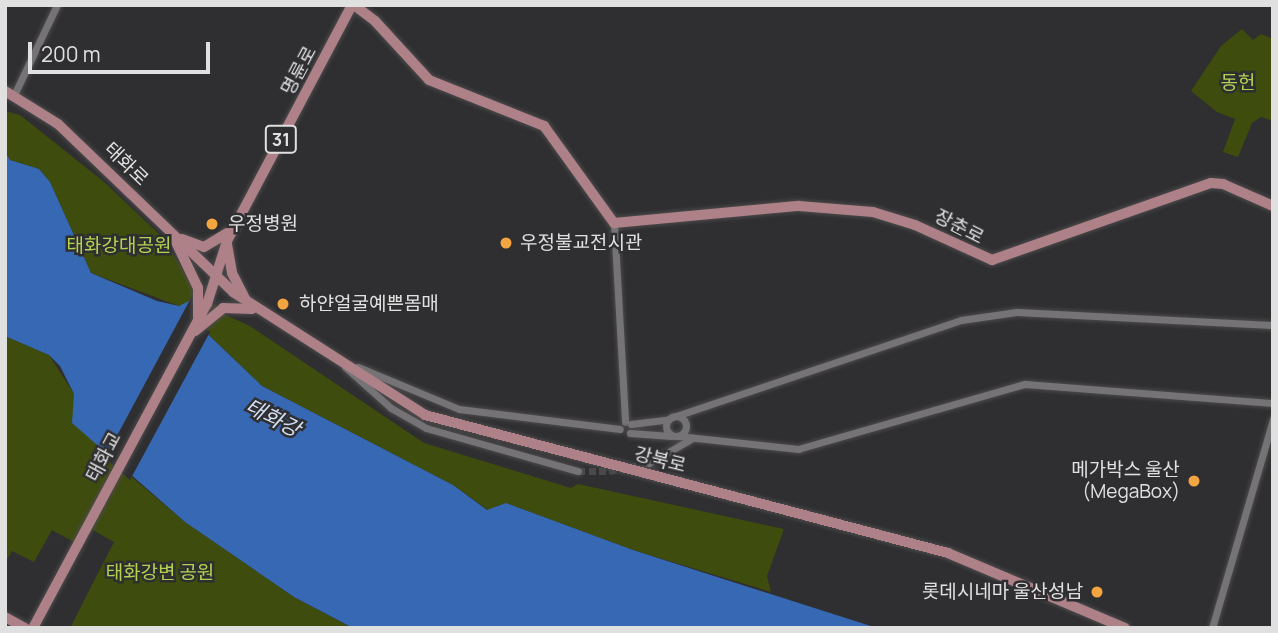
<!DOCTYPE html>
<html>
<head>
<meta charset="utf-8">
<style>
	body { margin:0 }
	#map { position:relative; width:1278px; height:633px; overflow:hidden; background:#2f2e30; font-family:Manrope,"Noto Sans KR",sans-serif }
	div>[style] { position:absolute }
	.green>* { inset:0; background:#3e4c0d }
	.water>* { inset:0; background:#3668b3 }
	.pier>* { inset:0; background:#2f2e30 }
	.minor-tunnel>* { height:7px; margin-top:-3.5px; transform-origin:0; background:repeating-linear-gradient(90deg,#4a494b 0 7px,transparent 0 10.5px) }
	.roads { filter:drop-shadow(0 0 2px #4c4b4c) drop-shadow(0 0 2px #4c4b4c) }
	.minor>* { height:7px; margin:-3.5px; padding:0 3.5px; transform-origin:3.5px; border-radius:3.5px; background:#757375 }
	.minor>.ring { margin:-3.5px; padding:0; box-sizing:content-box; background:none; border:7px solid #757375; border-radius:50% }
	.major>* { height:10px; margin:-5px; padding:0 5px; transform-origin:5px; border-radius:5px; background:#ae8087 }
	.dots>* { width:19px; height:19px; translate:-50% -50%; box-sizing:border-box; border:4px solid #2f2e30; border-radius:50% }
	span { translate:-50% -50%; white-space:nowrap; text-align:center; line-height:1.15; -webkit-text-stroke:5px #2f2e30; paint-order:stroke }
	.shield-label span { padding:2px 5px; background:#2f2e30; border:2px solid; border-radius:5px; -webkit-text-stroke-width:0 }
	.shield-label { font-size:18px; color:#e1e0e1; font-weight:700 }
	.street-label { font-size:19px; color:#e1e0e1 }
	.park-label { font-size:19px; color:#b3d350 }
	.poi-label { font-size:19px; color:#e1e0e1 }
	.left { translate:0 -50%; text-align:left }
	.right { translate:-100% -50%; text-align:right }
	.water-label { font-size:21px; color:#d1def3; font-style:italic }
	.frame { position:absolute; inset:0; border:7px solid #e1e0e1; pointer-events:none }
	.scale { position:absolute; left:28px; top:42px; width:182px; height:32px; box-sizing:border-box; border:4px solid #e1e0e1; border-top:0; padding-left:9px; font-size:21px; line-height:24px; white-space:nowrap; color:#e1e0e1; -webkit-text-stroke:5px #2f2e30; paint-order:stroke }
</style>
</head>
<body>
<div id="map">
	<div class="green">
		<div style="clip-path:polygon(1242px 29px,1253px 40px,1261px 34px,1273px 39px,1273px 121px,1261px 117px,1252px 123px,1238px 157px,1223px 152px,1235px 119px,1217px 112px,1191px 91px,1221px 46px)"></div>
		<div style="clip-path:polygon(5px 111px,20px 115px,103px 181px,160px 235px,194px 286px,226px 315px,250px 326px,424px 443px,571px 488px,578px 484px,784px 529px,767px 576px,771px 592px,633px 550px,506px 503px,488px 510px,453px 485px,262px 386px,179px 306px,91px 273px,50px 182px,39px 169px,10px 160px,5px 152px)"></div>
		<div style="clip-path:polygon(5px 336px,49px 355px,74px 394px,75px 411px,133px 478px,185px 522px,294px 597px,352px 628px,70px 628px,114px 542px,91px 529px,81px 546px,52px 530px,34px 562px,12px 551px,5px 563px)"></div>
	</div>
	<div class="water">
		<div style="clip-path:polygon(5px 152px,10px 160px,39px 169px,50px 182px,91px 273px,157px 301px,179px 306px,193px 299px,192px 319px,262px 386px,453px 485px,487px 510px,506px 503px,633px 550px,877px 628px,353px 628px,294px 597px,185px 522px,72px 423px,74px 394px,60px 366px,49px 355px,5px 336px)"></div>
	</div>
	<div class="pier">
		<div style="clip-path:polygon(192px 296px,195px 317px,210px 332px,130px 480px,105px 458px)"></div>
	</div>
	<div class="minor-tunnel">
		<div style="left:578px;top:471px;width:31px"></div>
		<div style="left:609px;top:471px;width:41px;rotate:-11.3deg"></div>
	</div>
	<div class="roads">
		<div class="minor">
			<div style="left:14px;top:95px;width:100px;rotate:-64.5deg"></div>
			<div style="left:614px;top:223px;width:199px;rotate:86.8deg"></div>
			<div style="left:345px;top:367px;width:62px;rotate:41.7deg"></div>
			<div style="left:391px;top:408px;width:40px;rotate:29.7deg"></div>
			<div style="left:426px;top:428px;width:158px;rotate:15.8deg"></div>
			<div style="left:358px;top:367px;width:109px;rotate:22.6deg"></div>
			<div style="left:459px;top:409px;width:162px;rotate:7.1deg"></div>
			<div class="ring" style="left:666px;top:416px;width:13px;height:13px"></div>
			<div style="left:673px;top:417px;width:304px;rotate:-18.6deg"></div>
			<div style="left:961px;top:320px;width:56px;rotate:-8.3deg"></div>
			<div style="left:1016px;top:312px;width:257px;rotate:2.9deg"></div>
			<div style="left:631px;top:424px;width:38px;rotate:-7deg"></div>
			<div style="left:630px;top:433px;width:41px;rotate:4.2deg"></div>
			<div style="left:678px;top:436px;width:121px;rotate:6.2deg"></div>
			<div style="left:798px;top:449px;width:236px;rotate:-16deg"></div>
			<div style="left:1025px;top:384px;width:249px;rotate:4.4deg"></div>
			<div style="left:649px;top:463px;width:48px;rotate:-29.7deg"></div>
			<div style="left:1212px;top:628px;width:218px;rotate:-73.7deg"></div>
		</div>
		<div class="major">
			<div style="left:354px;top:5px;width:26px;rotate:37deg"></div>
			<div style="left:375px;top:21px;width:80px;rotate:47.5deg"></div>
			<div style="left:429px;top:80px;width:124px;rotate:21.8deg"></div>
			<div style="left:544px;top:126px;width:120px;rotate:54.2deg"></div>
			<div style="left:614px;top:223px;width:186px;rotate:-5.3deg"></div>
			<div style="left:799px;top:206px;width:74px;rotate:4.6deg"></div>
			<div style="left:873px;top:212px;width:44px;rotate:17.2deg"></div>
			<div style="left:915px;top:225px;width:85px;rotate:24.4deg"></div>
			<div style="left:992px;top:260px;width:232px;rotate:-19.4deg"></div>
			<div style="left:1211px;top:183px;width:12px;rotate:5deg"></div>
			<div style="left:1223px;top:184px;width:55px;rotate:23.7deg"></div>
			<div style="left:5px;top:91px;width:62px;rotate:31.9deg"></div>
			<div style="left:58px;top:124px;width:243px;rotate:43.8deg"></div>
			<div style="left:233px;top:292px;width:228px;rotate:32.6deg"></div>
			<div style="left:425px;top:415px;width:541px;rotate:14.78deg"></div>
			<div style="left:948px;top:553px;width:192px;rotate:23deg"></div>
			<div style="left:182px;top:239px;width:23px;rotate:20deg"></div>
			<div style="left:204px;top:247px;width:27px;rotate:-31deg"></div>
			<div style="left:176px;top:242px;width:51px;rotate:64.4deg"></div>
			<div style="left:198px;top:288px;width:29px;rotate:90deg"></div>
			<div style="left:227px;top:244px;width:29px;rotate:80deg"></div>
			<div style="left:232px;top:273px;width:29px;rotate:63deg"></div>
			<div style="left:195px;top:331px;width:36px;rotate:-39deg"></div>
			<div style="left:223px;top:308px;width:29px;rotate:2deg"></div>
			<div style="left:5px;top:617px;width:23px;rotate:29deg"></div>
			<div style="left:33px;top:628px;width:368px;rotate:-61.8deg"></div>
			<div style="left:207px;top:304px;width:66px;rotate:-72.4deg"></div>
			<div style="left:227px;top:241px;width:267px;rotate:-62.1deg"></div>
		</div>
	</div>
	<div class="dots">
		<div style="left:212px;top:224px;background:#f2a541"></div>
		<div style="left:506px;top:243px;background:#f2a541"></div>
		<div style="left:283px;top:304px;background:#f2a541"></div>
		<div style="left:1194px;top:481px;background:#f2a541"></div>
		<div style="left:1097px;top:592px;background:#f2a541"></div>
	</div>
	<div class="shield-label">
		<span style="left:281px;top:139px">31</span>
	</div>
	<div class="street-label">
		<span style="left:299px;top:71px;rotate:-62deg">명륜로</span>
		<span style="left:126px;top:164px;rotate:44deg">태화로</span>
		<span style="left:959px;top:227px;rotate:27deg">장춘로</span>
		<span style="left:104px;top:457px;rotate:-62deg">태화교</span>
		<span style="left:660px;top:460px;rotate:14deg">강북로</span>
	</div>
	<div class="park-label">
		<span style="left:1238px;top:83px">동헌</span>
		<span style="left:119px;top:246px">태화강대공원</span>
		<span style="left:160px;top:573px">태화강변 공원</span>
	</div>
	<div class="poi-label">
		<span class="left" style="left:228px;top:224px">우정병원</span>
		<span class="left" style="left:520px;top:243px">우정불교전시관</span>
		<span class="left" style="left:299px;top:304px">하얀얼굴예쁜몸매</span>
		<span class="right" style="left:1180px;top:481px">메가박스 울산<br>(MegaBox)</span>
		<span class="right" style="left:1083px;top:592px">롯데시네마 울산성남</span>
	</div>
	<div class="water-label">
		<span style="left:273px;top:417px;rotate:27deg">태화강</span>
	</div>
	<div class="frame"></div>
	<div class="scale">200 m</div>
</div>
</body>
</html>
